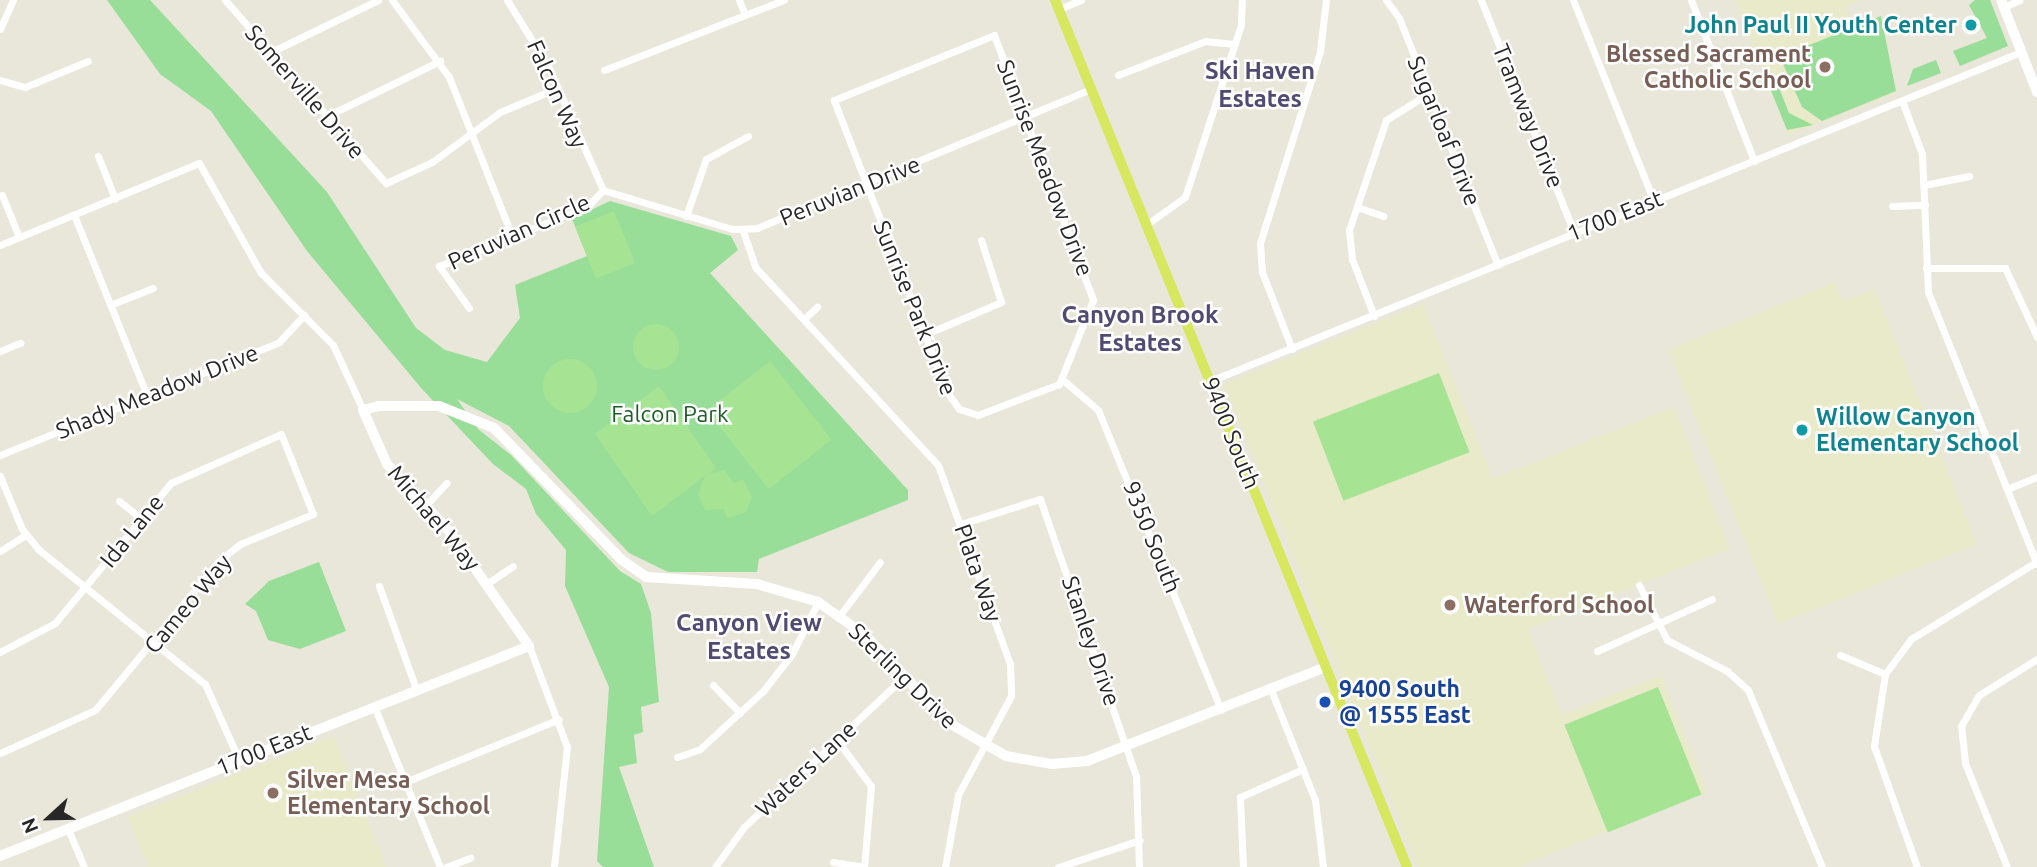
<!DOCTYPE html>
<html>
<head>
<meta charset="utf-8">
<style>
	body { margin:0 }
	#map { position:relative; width:2037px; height:867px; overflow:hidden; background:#e9e7d9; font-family:Ubuntu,sans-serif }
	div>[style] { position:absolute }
	.education>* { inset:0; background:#e9eac9 }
	.green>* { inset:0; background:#98dd98 }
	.pitch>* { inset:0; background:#a6e494; transform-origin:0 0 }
	.round { border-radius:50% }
	.street>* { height:7px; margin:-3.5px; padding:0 3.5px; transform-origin:3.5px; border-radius:3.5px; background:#fff }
	.secondary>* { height:10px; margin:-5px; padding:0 5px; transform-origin:5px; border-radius:5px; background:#fff }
	.primary>* { height:10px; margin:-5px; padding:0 5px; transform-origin:5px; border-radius:5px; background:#d8e760 }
	.dots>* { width:19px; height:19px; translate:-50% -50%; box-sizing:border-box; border:4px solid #fff; border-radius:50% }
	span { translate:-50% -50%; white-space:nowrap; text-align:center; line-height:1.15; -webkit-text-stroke:5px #fff; paint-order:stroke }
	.culture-label { font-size:23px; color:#0d838f; font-weight:700 }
	.right { translate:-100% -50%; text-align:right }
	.left { translate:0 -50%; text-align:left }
	.education-label { font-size:23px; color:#785e54; font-weight:700 }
	.street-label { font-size:23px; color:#272727 }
	.park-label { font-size:23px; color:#1d5e26 }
	.transit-label { font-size:23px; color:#164399; font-weight:700 }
	.neighbourhood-label { font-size:24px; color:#514b74; font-weight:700 }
	.north { position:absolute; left:14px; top:783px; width:70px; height:70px; -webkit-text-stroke:5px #fff; paint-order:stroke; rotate:248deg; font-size:19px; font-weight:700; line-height:28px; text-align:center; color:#272727 }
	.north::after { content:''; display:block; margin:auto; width:24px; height:32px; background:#272727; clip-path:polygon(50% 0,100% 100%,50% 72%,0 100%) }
</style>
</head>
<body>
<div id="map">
	<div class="education">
		<div style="clip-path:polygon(1735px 0,1860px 0,1845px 7px,1854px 27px,1881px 16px,1897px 92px,1788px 135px)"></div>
		<div style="clip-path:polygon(1835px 282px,1843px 301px,1875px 289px,1977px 544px,1778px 624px,1668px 350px)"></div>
		<div style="clip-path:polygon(1423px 304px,1493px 479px,1674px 407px,1730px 548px,1528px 629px,1562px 715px,1661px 675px,1707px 791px,1518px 867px,1418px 867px,1224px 384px)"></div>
		<div style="clip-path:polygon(334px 736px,386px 867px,148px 867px,128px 817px)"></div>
	</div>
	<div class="green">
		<div style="clip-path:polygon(107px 0,150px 0,327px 192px,416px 328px,445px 350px,487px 362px,520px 318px,515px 285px,587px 256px,572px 219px,610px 201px,731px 236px,738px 250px,710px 273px,908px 490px,908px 500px,759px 559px,757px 572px,668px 572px,629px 553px,509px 426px,457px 399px,478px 429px,511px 455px,620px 571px,641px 584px,651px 613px,659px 702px,641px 707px,643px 732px,634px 735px,637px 763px,619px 767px,654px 867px,603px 867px,597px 861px,609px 687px,565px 586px,566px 550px,536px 514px,526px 489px,493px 464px,422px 389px,307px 251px,211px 111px,160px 74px)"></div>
		<div style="clip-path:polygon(1975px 0,1990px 0,2008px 46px,1960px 66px,1953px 51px,1987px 38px,1969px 5px)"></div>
		<div style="clip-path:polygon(1881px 16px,1896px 91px,1822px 121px,1802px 107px,1780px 57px)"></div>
		<div style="clip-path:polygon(1936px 60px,1941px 73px,1907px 86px,1913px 69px)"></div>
		<div style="clip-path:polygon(1774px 75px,1789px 113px,1813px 125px,1787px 130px,1766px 78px)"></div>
		<div style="clip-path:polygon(319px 562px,346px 631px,300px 649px,268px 640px,256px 611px,245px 604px,269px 581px)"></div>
	</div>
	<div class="pitch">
		<div style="left:614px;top:211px;width:56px;height:42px;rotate:68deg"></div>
		<div class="round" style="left:633px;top:324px;width:46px;height:46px"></div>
		<div class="round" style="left:543px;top:359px;width:54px;height:54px"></div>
		<div style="left:770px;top:361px;width:100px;height:80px;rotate:52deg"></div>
		<div style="left:1439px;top:373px;width:85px;height:135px;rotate:69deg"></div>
		<div style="clip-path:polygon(659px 386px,716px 468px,709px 474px,724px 470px,734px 483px,743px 479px,752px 497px,746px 512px,727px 518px,724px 509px,705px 510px,698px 494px,705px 476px,652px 516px,595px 434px)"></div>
		<div style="left:1658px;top:687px;width:116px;height:101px;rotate:68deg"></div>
	</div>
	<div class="street">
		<div style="left:225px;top:0;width:244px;rotate:48.7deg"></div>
		<div style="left:386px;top:183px;width:51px;rotate:-24.5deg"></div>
		<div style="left:432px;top:162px;width:84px;rotate:-36.3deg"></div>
		<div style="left:500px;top:112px;width:62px;rotate:-22.8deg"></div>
		<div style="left:392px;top:0;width:96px;rotate:53.5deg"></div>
		<div style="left:449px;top:77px;width:171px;rotate:68.4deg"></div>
		<div style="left:507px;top:0;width:80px;rotate:58.3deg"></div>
		<div style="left:549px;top:68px;width:133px;rotate:66.1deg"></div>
		<div style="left:603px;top:190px;width:135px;rotate:16.8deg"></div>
		<div style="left:732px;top:229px;width:25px;rotate:-2deg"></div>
		<div style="left:757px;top:228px;width:362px;rotate:-22.6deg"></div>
		<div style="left:739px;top:0;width:16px;rotate:68deg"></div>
		<div style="left:1386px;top:0;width:22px;rotate:54deg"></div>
		<div style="left:1399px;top:18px;width:266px;rotate:68.2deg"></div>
		<div style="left:1481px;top:0;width:250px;rotate:68.2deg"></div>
		<div style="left:1573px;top:0;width:217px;rotate:68.1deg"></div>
		<div style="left:1691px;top:0;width:173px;rotate:68.6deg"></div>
		<div style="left:2004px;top:7px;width:17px;rotate:-24deg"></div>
		<div style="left:1059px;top:9px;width:24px;rotate:-22deg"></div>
		<div style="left:0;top:29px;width:32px;rotate:-66deg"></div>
		<div style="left:994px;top:35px;width:283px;rotate:69.5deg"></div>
		<div style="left:1093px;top:300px;width:91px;rotate:112deg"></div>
		<div style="left:1059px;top:384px;width:87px;rotate:159.1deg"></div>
		<div style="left:978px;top:415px;width:20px;rotate:-162deg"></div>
		<div style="left:959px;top:409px;width:21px;rotate:-125deg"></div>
		<div style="left:947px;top:392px;width:313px;rotate:-111.2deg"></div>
		<div style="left:834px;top:100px;width:173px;rotate:-22.1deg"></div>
		<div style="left:271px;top:52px;width:119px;rotate:-25.9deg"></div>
		<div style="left:604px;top:70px;width:193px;rotate:-21.3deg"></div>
		<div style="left:1118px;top:75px;width:93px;rotate:-21.3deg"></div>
		<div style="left:1205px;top:41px;width:29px;rotate:6deg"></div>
		<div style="left:0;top:80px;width:26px;rotate:16deg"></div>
		<div style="left:25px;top:87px;width:68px;rotate:-22.4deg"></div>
		<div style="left:1902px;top:101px;width:57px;rotate:69.3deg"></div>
		<div style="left:1922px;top:154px;width:138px;rotate:87.5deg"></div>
		<div style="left:1928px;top:292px;width:293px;rotate:68.2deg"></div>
		<div style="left:327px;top:116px;width:126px;rotate:-26deg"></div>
		<div style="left:98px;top:156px;width:46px;rotate:68.4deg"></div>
		<div style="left:1924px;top:185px;width:46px;rotate:-11.3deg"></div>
		<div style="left:2px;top:195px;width:45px;rotate:68deg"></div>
		<div style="left:1892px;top:206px;width:33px;rotate:-2deg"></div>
		<div style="left:1357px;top:207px;width:28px;rotate:19deg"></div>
		<div style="left:74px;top:215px;width:195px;rotate:68deg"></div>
		<div style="left:686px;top:216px;width:60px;rotate:-70.7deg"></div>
		<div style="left:706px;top:159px;width:48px;rotate:-28.7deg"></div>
		<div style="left:1146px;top:225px;width:48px;rotate:-35.7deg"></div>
		<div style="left:1185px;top:197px;width:181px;rotate:-72deg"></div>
		<div style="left:1241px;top:25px;width:25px;rotate:-88deg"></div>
		<div style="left:743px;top:231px;width:39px;rotate:71deg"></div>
		<div style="left:756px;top:268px;width:268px;rotate:47.3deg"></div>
		<div style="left:938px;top:465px;width:212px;rotate:70.1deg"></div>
		<div style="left:1010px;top:664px;width:32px;rotate:88deg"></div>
		<div style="left:1011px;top:696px;width:112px;rotate:118.2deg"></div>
		<div style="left:958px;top:795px;width:73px;rotate:100.2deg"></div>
		<div style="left:0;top:245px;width:215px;rotate:-22.4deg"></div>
		<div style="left:199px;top:163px;width:126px;rotate:60.6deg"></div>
		<div style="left:261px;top:273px;width:102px;rotate:45deg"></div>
		<div style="left:333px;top:345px;width:72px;rotate:65.2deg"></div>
		<div style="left:1926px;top:268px;width:79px"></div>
		<div style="left:2005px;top:268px;width:76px;rotate:65.1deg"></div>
		<div style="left:110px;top:305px;width:46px;rotate:-21.6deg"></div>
		<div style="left:469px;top:308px;width:52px;rotate:-125.5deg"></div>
		<div style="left:439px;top:266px;width:161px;rotate:-21.9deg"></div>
		<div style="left:588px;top:206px;width:22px;rotate:-47deg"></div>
		<div style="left:1374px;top:316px;width:61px;rotate:-111.1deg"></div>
		<div style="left:1352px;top:259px;width:29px;rotate:-96deg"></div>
		<div style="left:1349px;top:230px;width:116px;rotate:-71.4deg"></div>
		<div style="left:1386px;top:120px;width:51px;rotate:-32.1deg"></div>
		<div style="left:804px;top:319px;width:18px;rotate:-43deg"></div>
		<div style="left:924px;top:335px;width:84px;rotate:-23.2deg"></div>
		<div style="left:1001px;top:302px;width:65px;rotate:-107.9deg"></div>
		<div style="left:1292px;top:349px;width:83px;rotate:-111.3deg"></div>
		<div style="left:1262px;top:272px;width:29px;rotate:-94deg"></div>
		<div style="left:1260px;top:243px;width:201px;rotate:-72.6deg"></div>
		<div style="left:1320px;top:51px;width:51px;rotate:-83.3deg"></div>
		<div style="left:0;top:351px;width:22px;rotate:-22deg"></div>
		<div style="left:1063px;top:380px;width:46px;rotate:40.6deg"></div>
		<div style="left:1098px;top:410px;width:324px;rotate:67.7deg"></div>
		<div style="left:1210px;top:381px;width:875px;rotate:-22.08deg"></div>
		<div style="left:0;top:455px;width:301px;rotate:-22deg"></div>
		<div style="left:279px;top:342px;width:37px;rotate:-47deg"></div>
		<div style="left:0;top:476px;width:57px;rotate:67.5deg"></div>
		<div style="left:22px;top:529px;width:26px;rotate:51deg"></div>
		<div style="left:38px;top:549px;width:215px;rotate:39deg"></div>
		<div style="left:205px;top:684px;width:83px;rotate:65.9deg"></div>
		<div style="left:2007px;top:489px;width:32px;rotate:-22deg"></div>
		<div style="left:119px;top:501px;width:28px;rotate:38deg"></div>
		<div style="left:424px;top:507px;width:33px;rotate:-47deg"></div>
		<div style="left:961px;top:524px;width:83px;rotate:-17.6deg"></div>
		<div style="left:1040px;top:499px;width:293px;rotate:70.9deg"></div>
		<div style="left:1136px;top:776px;width:91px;rotate:88.1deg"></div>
		<div style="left:0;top:551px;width:31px;rotate:-32deg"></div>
		<div style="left:488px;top:583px;width:30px;rotate:-34deg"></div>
		<div style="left:1639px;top:585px;width:62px;rotate:63deg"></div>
		<div style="left:1667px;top:640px;width:68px;rotate:27.3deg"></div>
		<div style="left:1727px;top:671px;width:28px;rotate:42deg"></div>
		<div style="left:1748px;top:690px;width:192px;rotate:67.3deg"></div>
		<div style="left:379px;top:586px;width:109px;rotate:70.2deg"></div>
		<div style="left:840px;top:615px;width:66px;rotate:-53deg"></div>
		<div style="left:529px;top:646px;width:108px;rotate:69.4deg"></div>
		<div style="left:567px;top:747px;width:121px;rotate:96.2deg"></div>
		<div style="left:1597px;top:651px;width:126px;rotate:-24.3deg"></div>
		<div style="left:0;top:652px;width:62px;rotate:-27.8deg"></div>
		<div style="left:55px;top:623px;width:182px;rotate:-50.4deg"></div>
		<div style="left:171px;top:483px;width:120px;rotate:-24deg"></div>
		<div style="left:281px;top:434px;width:86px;rotate:68.2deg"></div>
		<div style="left:313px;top:514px;width:79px;rotate:157.7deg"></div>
		<div style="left:240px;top:544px;width:28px;rotate:141deg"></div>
		<div style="left:218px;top:562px;width:192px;rotate:129.7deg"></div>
		<div style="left:95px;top:710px;width:104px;rotate:155.6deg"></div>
		<div style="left:1840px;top:655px;width:49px;rotate:22.9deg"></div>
		<div style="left:713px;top:685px;width:39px;rotate:46deg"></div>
		<div style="left:1271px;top:690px;width:118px;rotate:68.2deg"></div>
		<div style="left:1315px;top:800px;width:67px;rotate:83.2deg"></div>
		<div style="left:374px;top:706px;width:174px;rotate:67.7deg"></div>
		<div style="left:837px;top:740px;width:57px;rotate:53.5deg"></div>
		<div style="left:871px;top:786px;width:81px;rotate:94.9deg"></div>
		<div style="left:677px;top:757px;width:24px;rotate:-19deg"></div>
		<div style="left:700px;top:749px;width:86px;rotate:-42.6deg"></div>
		<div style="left:763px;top:691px;width:47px;rotate:-51.9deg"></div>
		<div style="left:792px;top:654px;width:58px;rotate:-63.4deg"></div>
		<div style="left:405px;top:782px;width:166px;rotate:-22.2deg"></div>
		<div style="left:68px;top:829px;width:41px;rotate:67.2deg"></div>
		<div style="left:833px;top:862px;width:31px;rotate:9deg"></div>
		<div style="left:446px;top:867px;width:26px;rotate:-21deg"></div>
		<div style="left:715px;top:867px;width:49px;rotate:-54.1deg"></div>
		<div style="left:744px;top:827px;width:219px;rotate:-43.2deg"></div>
		<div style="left:1058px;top:867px;width:86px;rotate:-18.2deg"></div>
		<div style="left:1243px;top:867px;width:70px;rotate:-92.5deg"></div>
		<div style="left:1240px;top:797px;width:69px;rotate:-24deg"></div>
		<div style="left:1917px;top:867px;width:128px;rotate:-109.6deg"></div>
		<div style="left:1874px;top:746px;width:73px;rotate:-81.3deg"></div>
		<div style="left:1885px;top:674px;width:44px;rotate:-53.4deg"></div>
		<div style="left:1911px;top:639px;width:147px;rotate:-31.6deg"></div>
		<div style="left:2007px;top:867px;width:112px;rotate:-112deg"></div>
		<div style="left:1965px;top:763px;width:37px;rotate:-96deg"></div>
		<div style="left:1961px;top:726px;width:36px;rotate:-60deg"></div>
		<div style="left:1979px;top:695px;width:68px;rotate:-31.8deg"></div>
	</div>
	<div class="secondary">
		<div style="left:2001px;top:0;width:99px;rotate:68.6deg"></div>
		<div style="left:0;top:856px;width:569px;rotate:-21.65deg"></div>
		<div style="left:529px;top:646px;width:140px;rotate:-124.8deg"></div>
		<div style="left:449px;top:531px;width:91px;rotate:-132.8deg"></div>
		<div style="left:387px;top:464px;width:59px;rotate:-114deg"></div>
		<div style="left:363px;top:410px;width:16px;rotate:-14deg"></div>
		<div style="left:379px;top:406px;width:60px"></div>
		<div style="left:439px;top:406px;width:59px;rotate:21.8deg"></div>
		<div style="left:494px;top:428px;width:184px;rotate:45.9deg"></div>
		<div style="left:622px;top:560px;width:29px;rotate:35deg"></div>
		<div style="left:646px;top:577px;width:111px;rotate:3.6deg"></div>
		<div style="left:757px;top:584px;width:64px;rotate:16.4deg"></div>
		<div style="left:818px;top:602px;width:57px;rotate:35.1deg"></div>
		<div style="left:865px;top:635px;width:122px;rotate:46.3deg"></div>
		<div style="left:949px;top:723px;width:66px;rotate:30.1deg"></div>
		<div style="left:1006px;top:756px;width:47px;rotate:9.9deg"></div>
		<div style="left:1052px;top:764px;width:35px;rotate:-5deg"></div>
		<div style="left:1087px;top:761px;width:257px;rotate:-21.5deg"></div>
	</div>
	<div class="primary">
		<div style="left:1055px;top:0;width:936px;rotate:67.9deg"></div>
	</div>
	<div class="dots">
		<div style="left:1971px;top:25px;background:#0f9aa8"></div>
		<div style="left:1825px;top:67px;background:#8d6e63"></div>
		<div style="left:1802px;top:430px;background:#0f9aa8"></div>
		<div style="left:1450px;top:605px;background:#8d6e63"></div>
		<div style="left:1325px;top:702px;background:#1a4fb4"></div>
		<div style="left:273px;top:793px;background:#8d6e63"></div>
	</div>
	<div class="culture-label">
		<span class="right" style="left:1957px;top:25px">John Paul II Youth Center</span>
		<span class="left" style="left:1816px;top:430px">Willow Canyon<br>Elementary School</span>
	</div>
	<div class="education-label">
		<span class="right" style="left:1811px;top:67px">Blessed Sacrament<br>Catholic School</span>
		<span class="left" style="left:1464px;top:605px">Waterford School</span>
		<span class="left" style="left:287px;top:793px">Silver Mesa<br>Elementary School</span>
	</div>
	<div class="street-label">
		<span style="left:305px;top:92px;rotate:49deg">Somerville Drive</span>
		<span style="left:557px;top:94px;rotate:66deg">Falcon Way</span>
		<span style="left:1528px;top:116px;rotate:68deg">Tramway Drive</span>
		<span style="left:1444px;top:131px;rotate:68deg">Sugarloaf Drive</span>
		<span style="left:1045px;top:168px;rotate:69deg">Sunrise Meadow Drive</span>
		<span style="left:850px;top:191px;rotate:-22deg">Peruvian Drive</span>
		<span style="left:1615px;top:216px;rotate:-22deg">1700 East</span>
		<span style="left:519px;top:232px;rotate:-24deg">Peruvian Circle</span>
		<span style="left:915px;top:308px;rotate:68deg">Sunrise Park Drive</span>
		<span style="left:157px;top:392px;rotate:-22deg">Shady Meadow Drive</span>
		<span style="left:1231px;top:433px;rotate:68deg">9400 South</span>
		<span style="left:434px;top:518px;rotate:50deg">Michael Way</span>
		<span style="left:132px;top:531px;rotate:-51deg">Ida Lane</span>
		<span style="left:1152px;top:537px;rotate:68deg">9350 South</span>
		<span style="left:978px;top:573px;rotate:71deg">Plata Way</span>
		<span style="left:188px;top:604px;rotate:-50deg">Cameo Way</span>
		<span style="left:1091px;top:641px;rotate:71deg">Stanley Drive</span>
		<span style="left:903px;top:676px;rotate:44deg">Sterling Drive</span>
		<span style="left:264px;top:750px;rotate:-22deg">1700 East</span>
		<span style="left:806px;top:769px;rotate:-43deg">Waters Lane</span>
	</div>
	<div class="park-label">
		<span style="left:670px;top:414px">Falcon Park</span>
	</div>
	<div class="transit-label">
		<span class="left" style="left:1339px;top:702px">9400 South<br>@ 1555 East</span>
	</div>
	<div class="neighbourhood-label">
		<span style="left:1260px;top:85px">Ski Haven<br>Estates</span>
		<span style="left:1140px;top:329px">Canyon Brook<br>Estates</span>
		<span style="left:749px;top:637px">Canyon View<br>Estates</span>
	</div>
	<div class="north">N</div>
</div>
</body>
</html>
